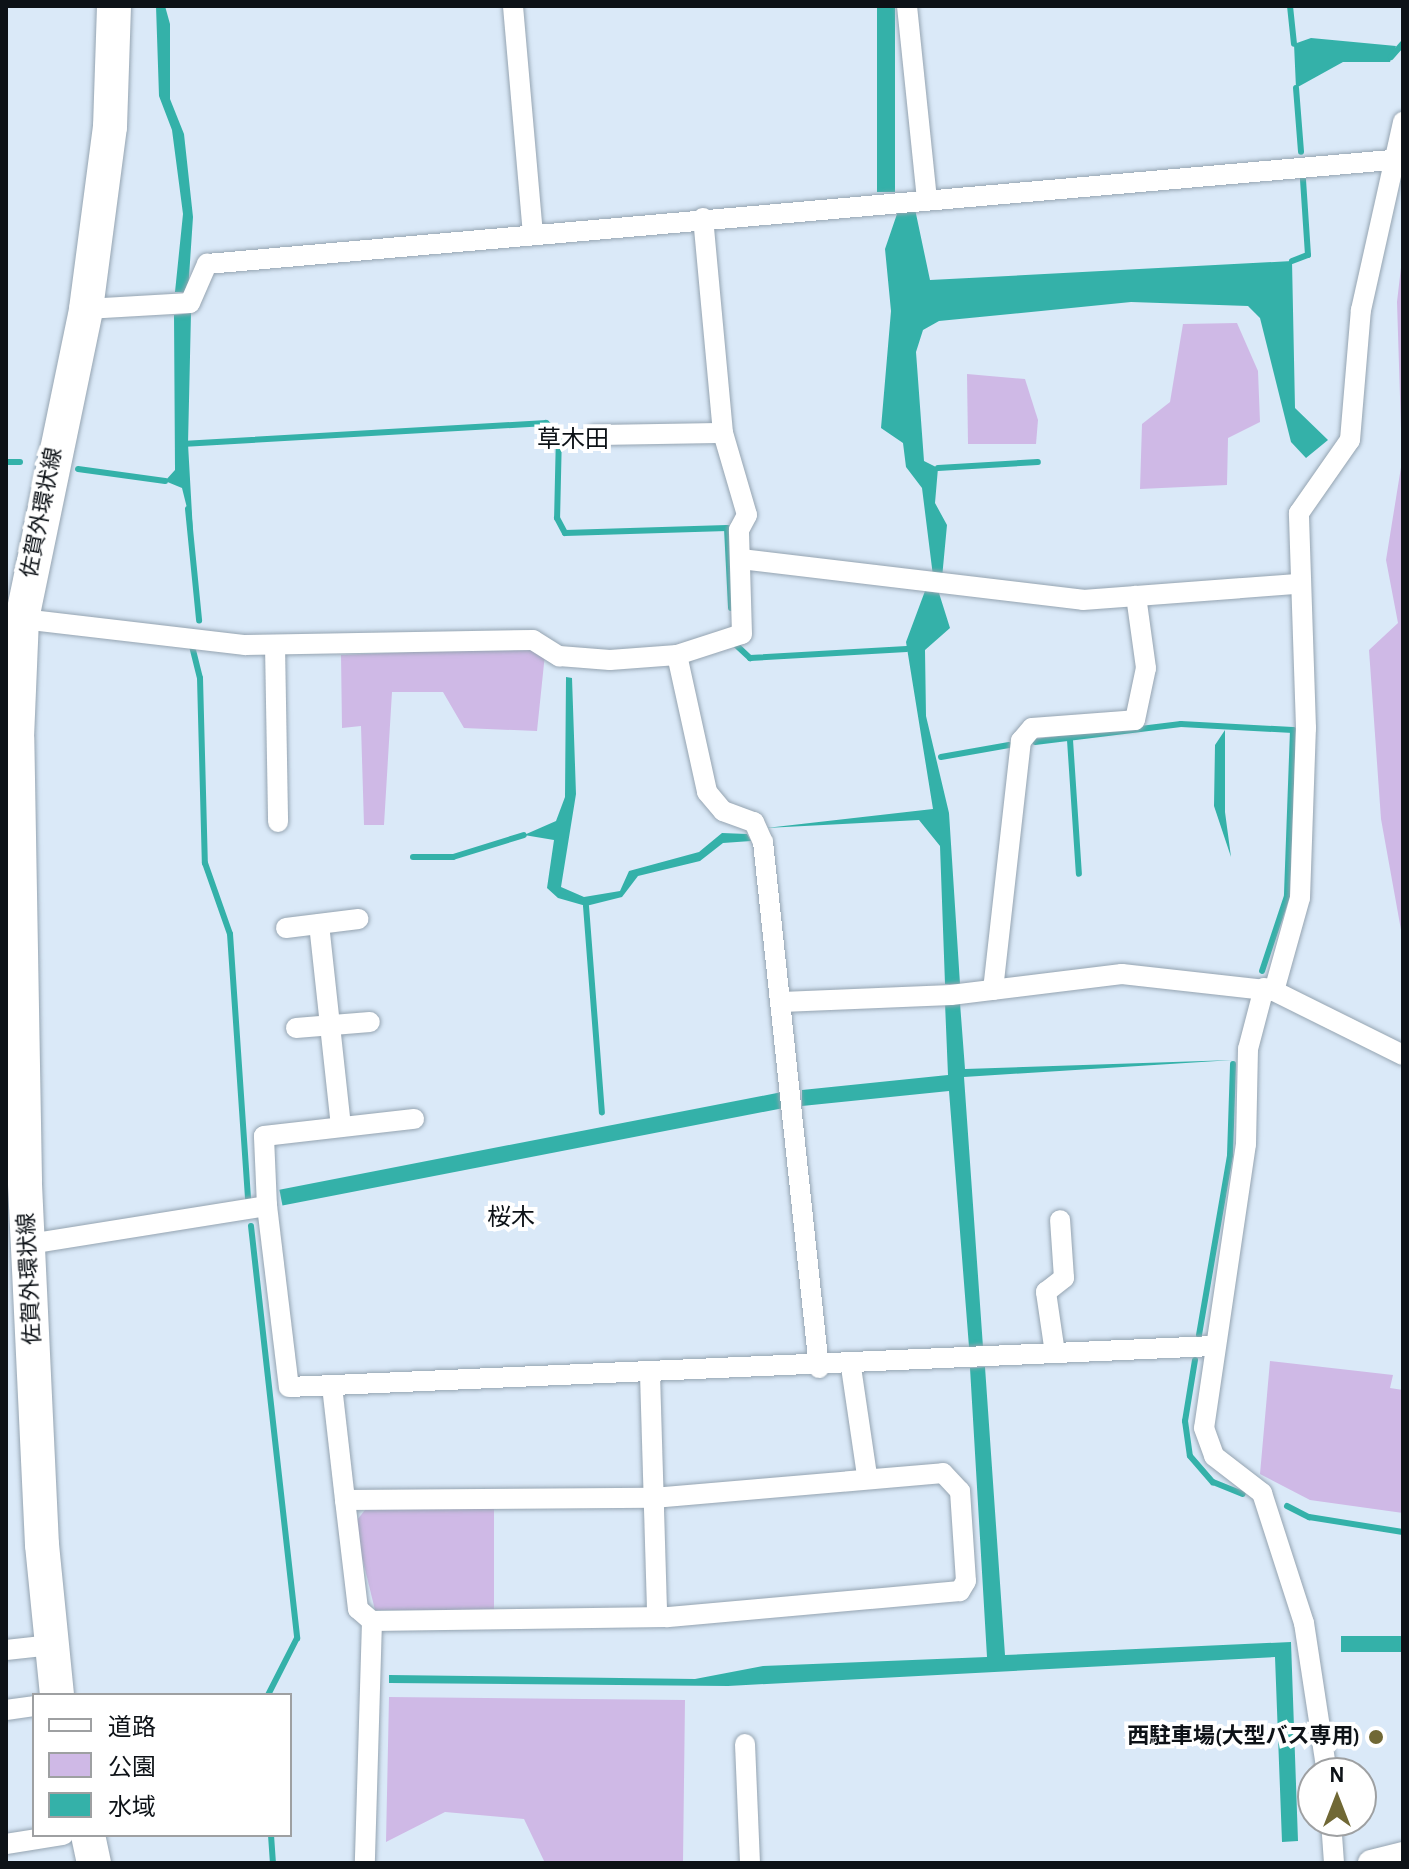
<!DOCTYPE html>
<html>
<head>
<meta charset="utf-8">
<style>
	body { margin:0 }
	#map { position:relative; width:1409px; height:1869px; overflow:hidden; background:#dae9f8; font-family:"Alegreya Sans","Noto Sans JP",sans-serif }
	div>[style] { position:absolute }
	.green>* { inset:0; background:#cfb9e6 }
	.water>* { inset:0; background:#34b1a9; transform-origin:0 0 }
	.stream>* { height:6px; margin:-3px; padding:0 3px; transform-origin:3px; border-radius:3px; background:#34b1a9 }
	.roads { filter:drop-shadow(0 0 2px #95a4b1) drop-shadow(0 0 2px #95a4b1) }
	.minor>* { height:20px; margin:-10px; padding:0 10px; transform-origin:10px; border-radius:10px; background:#fff }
	.tertiary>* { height:26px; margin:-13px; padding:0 13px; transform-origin:13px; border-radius:13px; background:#fff }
	.primary>* { height:34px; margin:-17px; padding:0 17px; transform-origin:17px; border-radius:17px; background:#fff }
	.dots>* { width:22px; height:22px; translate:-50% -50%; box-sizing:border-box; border:4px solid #fff; border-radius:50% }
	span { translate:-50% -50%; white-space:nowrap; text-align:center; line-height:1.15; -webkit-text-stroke:8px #fff; paint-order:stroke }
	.street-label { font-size:22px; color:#0d1217 }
	.poi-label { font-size:22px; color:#0d1217; font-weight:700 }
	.right { translate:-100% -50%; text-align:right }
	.neighbourhood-label { font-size:24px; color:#0d1217 }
	.frame { position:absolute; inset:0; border:8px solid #0d1217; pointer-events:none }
	.legend { position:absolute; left:32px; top:1693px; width:260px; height:144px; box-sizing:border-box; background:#fff; border:2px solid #9ea0a2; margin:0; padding:10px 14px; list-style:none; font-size:24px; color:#0d1217 }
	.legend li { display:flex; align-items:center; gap:16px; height:40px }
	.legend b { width:40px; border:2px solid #9ea0a2 }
	.north { position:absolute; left:1297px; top:1757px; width:80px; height:80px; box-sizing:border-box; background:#fff; border:2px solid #9ea0a2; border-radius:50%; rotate:0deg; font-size:22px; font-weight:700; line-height:32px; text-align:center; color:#0d1217 }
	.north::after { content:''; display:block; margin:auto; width:28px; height:36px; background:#706835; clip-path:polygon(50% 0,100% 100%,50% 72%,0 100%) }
</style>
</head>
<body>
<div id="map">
	<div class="green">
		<div style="clip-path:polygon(1403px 250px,1403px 941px,1381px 819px,1369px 650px,1398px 623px,1386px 560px,1402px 461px,1397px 302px)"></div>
		<div style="clip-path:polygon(1237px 323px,1258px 371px,1260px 422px,1228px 438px,1227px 485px,1140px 489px,1142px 424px,1170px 402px,1183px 324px)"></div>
		<div style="clip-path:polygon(967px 374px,1025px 379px,1038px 420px,1036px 444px,968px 444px)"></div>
		<div style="clip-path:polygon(534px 647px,545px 654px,537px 731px,464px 728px,443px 692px,392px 692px,384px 825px,364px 825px,361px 726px,342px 728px,341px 655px)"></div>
		<div style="clip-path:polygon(1270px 1361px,1393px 1375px,1390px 1388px,1403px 1390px,1403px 1513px,1310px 1500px,1260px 1474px)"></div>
		<div style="clip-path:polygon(368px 1506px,494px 1506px,494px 1610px,375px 1610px,354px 1524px)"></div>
		<div style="clip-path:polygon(389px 1697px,685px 1700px,683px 1863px,545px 1863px,524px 1819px,445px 1812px,386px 1842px)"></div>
	</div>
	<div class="water">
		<div style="clip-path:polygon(156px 6px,165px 6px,170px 24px,170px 99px,184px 134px,193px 217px,188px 292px,175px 292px,183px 214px,172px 130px,159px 96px)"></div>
		<div style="left:877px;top:6px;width:18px;height:186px"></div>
		<div style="clip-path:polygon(1311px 38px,1396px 46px,1390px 62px,1343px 62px,1296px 88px,1294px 44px)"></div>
		<div style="clip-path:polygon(915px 209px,930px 280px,1292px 261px,1295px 408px,1328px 440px,1306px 458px,1291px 442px,1260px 318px,1248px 306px,1131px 302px,939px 321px,923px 330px,916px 352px,924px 461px,938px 468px,935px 503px,947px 525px,942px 578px,933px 576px,922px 488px,906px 467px,903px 443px,881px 428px,891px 311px,885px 249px,898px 211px)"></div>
		<div style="clip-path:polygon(191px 313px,188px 444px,193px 532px,182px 488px,165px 481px,175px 470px,174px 315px)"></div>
		<div style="clip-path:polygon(925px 591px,939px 593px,950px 628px,925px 650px,926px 716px,949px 813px,960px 984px,945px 984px,940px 846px,919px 820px,766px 828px,933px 809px,906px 642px)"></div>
		<div style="clip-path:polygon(566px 677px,572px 678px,576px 794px,561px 887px,584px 897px,620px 891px,629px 871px,699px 852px,722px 833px,747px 834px,751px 841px,723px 843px,700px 861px,638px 876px,622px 897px,586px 906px,558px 898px,547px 888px,554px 840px,524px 835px,556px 821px,565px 797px)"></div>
		<div style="clip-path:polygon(1225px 730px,1225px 812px,1231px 857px,1214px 806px,1215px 745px)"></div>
		<div style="clip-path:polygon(945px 1003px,960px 1003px,965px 1069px,1233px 1060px,964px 1077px,983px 1347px,969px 1347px,949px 1091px,802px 1106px,802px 1090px,948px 1075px)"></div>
		<div style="left:782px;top:1092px;width:16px;height:512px;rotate:79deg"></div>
		<div style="clip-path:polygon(985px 1367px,1005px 1655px,1291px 1642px,1298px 1841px,1282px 1842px,1275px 1657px,728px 1686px,389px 1683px,389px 1675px,695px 1679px,763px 1666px,987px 1657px,970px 1368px)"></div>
		<div style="left:1403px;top:1636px;width:16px;height:62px;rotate:90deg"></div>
	</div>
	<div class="stream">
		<div style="left:1290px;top:6px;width:38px;rotate:84deg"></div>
		<div style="left:1391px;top:57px;width:18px;rotate:-49deg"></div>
		<div style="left:1296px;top:88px;width:64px;rotate:85.5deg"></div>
		<div style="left:1292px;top:261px;width:17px;rotate:-21deg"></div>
		<div style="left:1308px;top:255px;width:76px;rotate:-93.8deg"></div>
		<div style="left:182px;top:444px;width:365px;rotate:-3.3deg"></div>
		<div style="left:546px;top:423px;width:16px;rotate:38deg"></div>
		<div style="left:559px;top:433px;width:85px;rotate:91.3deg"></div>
		<div style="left:557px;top:518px;width:17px;rotate:62deg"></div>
		<div style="left:565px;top:533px;width:162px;rotate:-1.8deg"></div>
		<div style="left:727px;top:528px;width:80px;rotate:87.1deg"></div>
		<div style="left:6px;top:462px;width:14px"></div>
		<div style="left:938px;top:468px;width:100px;rotate:-3.4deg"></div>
		<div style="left:78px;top:469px;width:88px;rotate:7.9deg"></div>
		<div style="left:188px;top:509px;width:112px;rotate:84.3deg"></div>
		<div style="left:191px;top:642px;width:37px;rotate:76deg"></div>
		<div style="left:200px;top:678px;width:185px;rotate:88.5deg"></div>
		<div style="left:205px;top:863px;width:75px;rotate:70.6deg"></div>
		<div style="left:230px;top:934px;width:265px;rotate:86.1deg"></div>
		<div style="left:735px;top:644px;width:21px;rotate:43deg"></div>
		<div style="left:750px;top:658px;width:157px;rotate:-3.3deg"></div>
		<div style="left:1070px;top:740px;width:134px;rotate:86.2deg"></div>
		<div style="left:1035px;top:742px;width:147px;rotate:-7deg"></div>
		<div style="left:1181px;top:724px;width:112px;rotate:3.1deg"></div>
		<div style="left:1293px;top:730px;width:166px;rotate:92.1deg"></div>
		<div style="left:1287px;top:896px;width:79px;rotate:108.4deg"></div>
		<div style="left:941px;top:757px;width:69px;rotate:-10deg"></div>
		<div style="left:413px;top:857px;width:40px"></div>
		<div style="left:453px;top:857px;width:74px;rotate:-17.2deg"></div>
		<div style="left:586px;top:906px;width:207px;rotate:85.6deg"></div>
		<div style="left:251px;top:1226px;width:415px;rotate:83.6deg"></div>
		<div style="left:297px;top:1638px;width:64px;rotate:117deg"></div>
		<div style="left:1199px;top:1335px;width:183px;rotate:-80.2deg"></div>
		<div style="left:1230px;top:1155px;width:91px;rotate:-88.1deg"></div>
		<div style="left:1195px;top:1360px;width:62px;rotate:99.3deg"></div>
		<div style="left:1185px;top:1421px;width:35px;rotate:82deg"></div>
		<div style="left:1190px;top:1456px;width:35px;rotate:49deg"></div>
		<div style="left:1213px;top:1482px;width:32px;rotate:22deg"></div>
		<div style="left:1287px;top:1506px;width:25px;rotate:27deg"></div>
		<div style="left:1309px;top:1517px;width:95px;rotate:9.1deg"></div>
		<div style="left:271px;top:1835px;width:28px;rotate:86deg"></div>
	</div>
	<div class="roads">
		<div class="minor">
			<div style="left:513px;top:6px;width:229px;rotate:85deg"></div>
			<div style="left:907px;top:6px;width:195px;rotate:84.1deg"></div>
			<div style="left:86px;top:309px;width:104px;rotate:-3.3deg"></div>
			<div style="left:190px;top:303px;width:43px;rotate:-66.4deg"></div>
			<div style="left:207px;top:264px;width:1188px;rotate:-5.02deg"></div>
			<div style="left:594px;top:435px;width:129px;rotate:-0.9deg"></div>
			<div style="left:741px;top:559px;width:344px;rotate:6.8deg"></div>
			<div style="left:1083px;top:600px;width:215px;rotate:-4.3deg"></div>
			<div style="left:14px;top:618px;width:233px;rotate:6.7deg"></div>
			<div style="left:245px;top:645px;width:288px;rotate:-1deg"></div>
			<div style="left:533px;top:640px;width:31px;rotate:32deg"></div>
			<div style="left:559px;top:656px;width:51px;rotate:4.5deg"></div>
			<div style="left:610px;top:660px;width:67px;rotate:-4.3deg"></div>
			<div style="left:677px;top:655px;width:68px;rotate:-17.9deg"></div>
			<div style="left:742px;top:634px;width:104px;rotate:-91.7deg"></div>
			<div style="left:739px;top:530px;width:17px;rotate:-62deg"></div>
			<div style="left:747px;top:515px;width:85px;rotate:-106.3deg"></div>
			<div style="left:723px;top:433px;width:216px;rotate:-95.3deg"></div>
			<div style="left:275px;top:645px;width:177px;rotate:89deg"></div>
			<div style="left:677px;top:655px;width:140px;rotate:77.6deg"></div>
			<div style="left:707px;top:792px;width:25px;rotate:50deg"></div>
			<div style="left:723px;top:811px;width:33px;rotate:20deg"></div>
			<div style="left:754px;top:822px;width:22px;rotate:66deg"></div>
			<div style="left:763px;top:842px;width:529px;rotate:83.92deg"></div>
			<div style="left:319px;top:924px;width:204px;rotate:83.8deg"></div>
			<div style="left:286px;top:928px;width:73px;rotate:-7.1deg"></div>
			<div style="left:1264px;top:988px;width:63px;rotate:104.7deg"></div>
			<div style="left:1248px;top:1049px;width:95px;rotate:91.2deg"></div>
			<div style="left:1246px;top:1144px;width:287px;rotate:98.4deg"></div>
			<div style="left:1204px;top:1428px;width:30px;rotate:70deg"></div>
			<div style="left:1214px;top:1456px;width:61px;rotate:37.6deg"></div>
			<div style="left:1262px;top:1493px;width:137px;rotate:72.1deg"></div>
			<div style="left:1304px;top:1623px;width:152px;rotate:81.3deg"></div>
			<div style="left:993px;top:990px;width:251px;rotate:-83.6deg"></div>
			<div style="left:1021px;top:741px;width:17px;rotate:-50deg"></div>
			<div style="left:1032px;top:728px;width:103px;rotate:-4.4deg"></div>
			<div style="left:1135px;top:720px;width:53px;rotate:-78.1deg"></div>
			<div style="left:1146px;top:668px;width:73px;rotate:-97.9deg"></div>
			<div style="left:1274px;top:991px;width:144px;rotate:26.4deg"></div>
			<div style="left:782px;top:1002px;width:169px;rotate:-2.4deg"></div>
			<div style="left:951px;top:995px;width:172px;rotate:-7deg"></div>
			<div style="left:1122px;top:974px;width:153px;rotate:6.4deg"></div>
			<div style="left:1274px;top:991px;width:97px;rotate:-74.4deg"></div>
			<div style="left:1300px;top:898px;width:170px;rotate:-88deg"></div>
			<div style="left:1306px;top:728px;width:215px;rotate:-91.9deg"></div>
			<div style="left:1299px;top:513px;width:89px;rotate:-55.1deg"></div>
			<div style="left:1350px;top:440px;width:130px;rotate:-85.2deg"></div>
			<div style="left:1361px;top:310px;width:193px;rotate:-77.4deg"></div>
			<div style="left:296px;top:1028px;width:74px;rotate:-4.6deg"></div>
			<div style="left:267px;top:1206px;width:70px;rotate:-92.5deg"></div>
			<div style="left:264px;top:1136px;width:151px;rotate:-6.5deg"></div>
			<div style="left:29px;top:1244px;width:241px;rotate:-9.1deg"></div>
			<div style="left:267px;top:1206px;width:182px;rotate:83.1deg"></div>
			<div style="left:289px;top:1387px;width:924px;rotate:-2.54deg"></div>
			<div style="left:1055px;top:1353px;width:62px;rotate:-98.4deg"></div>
			<div style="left:1046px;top:1292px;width:23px;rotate:-38deg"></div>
			<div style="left:1064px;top:1278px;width:58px;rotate:-93.9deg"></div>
			<div style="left:851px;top:1367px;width:110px;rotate:81.6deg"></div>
			<div style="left:650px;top:1374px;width:243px;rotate:88.3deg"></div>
			<div style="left:332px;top:1386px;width:115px;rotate:83.5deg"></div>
			<div style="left:345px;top:1500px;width:308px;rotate:-0.4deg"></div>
			<div style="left:653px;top:1498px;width:291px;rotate:-4.9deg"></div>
			<div style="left:943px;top:1473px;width:25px;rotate:47deg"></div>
			<div style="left:960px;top:1491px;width:90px;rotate:86.2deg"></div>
			<div style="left:966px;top:1581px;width:12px;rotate:121deg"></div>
			<div style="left:960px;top:1591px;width:295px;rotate:174.9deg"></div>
			<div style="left:666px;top:1617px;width:294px;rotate:179.2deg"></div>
			<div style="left:372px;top:1621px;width:242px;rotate:91.7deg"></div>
			<div style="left:345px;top:1500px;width:110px;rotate:83.2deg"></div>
			<div style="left:358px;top:1609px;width:18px;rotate:41deg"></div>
			<div style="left:6px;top:1650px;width:46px;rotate:-6.2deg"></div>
			<div style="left:6px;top:1710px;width:28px;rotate:-8deg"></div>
			<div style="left:745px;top:1744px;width:119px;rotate:87.6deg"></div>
			<div style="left:1331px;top:1821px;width:42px;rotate:85.9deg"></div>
			<div style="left:6px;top:1844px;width:58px;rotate:-9deg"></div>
		</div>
		<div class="tertiary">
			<div style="left:1371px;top:1863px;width:33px;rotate:-14deg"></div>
		</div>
		<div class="primary">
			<div style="left:57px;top:1695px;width:151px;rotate:-95.7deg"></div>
			<div style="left:42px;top:1545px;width:365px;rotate:-92.7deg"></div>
			<div style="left:25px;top:1180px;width:442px;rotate:-91deg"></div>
			<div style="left:17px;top:738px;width:119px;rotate:-87.6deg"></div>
			<div style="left:22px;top:619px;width:317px;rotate:-78.3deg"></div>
			<div style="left:86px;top:309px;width:184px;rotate:-82.5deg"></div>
			<div style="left:110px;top:127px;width:121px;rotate:-88.1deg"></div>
			<div style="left:88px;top:1835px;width:29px;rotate:78deg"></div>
		</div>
	</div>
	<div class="dots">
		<div style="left:1376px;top:1737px;background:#706835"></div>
	</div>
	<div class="street-label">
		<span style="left:42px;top:513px;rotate:-79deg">佐賀外環状線</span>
		<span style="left:30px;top:1279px;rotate:-93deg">佐賀外環状線</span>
	</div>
	<div class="poi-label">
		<span class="right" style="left:1360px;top:1737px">西駐車場(大型バス専用)</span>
	</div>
	<div class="neighbourhood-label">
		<span style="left:573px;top:441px">草木田</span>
		<span style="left:511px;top:1219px">桜木</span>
	</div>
	<div class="frame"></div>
	<ul class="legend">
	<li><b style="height:10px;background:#fff"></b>道路</li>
	<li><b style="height:22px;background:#cfb9e6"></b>公園</li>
	<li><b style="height:22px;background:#34b1a9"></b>水域</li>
	</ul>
	<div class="north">N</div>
</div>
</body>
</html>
